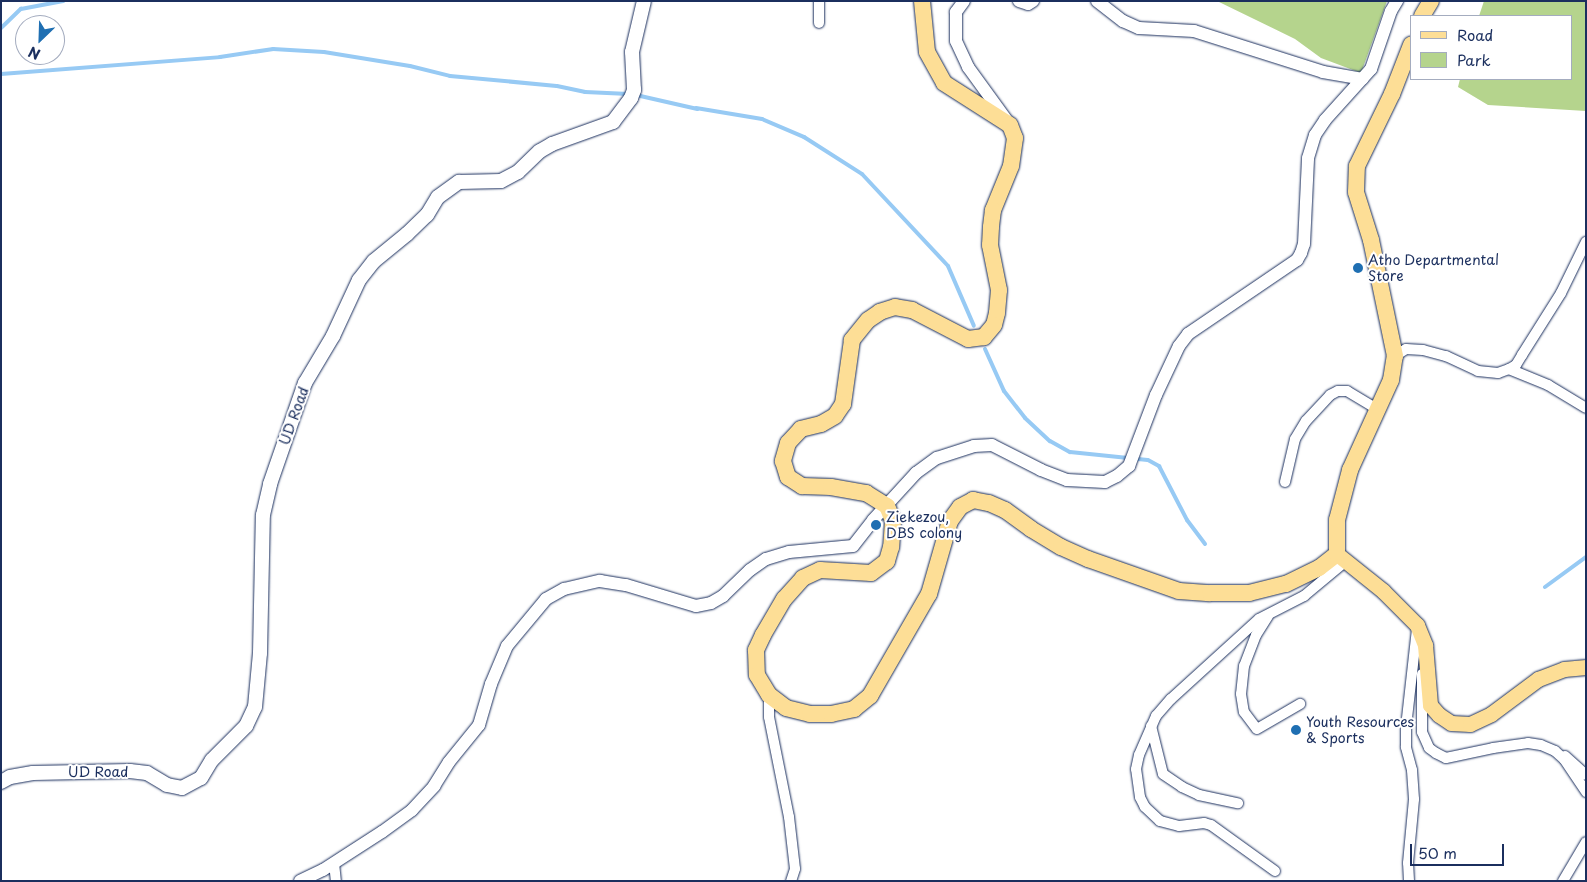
<!DOCTYPE html>
<html>
<head>
<meta charset="utf-8">
<style>
	body { margin:0 }
	#map { position:relative; width:1587px; height:882px; overflow:hidden; background:#fff; font-family:"Playpen Sans",sans-serif }
	div>[style] { position:absolute }
	.green>* { inset:0; background:#b5d48d }
	.stream>* { height:4px; margin:-2px; padding:0 2px; transform-origin:2px; border-radius:2px; background:#97caf4 }
	.roads { filter:drop-shadow(0 0 1px #1b2f5e) drop-shadow(0 0 1px #1b2f5e) }
	.minor>* { height:10px; margin:-5px; padding:0 5px; transform-origin:5px; border-radius:5px; background:#fff }
	.tertiary>* { height:12px; margin:-6px; padding:0 6px; transform-origin:6px; border-radius:6px; background:#fff }
	.secondary>* { height:14px; margin:-7px; padding:0 7px; transform-origin:7px; border-radius:7px; background:#fff }
	.primary>* { height:15px; margin:-7.5px; padding:0 7.5px; transform-origin:7.5px; border-radius:7.5px; background:#fdde96 }
	.trunk>* { height:16px; margin:-8px; padding:0 8px; transform-origin:8px; border-radius:8px; background:#fdde96 }
	.dots>* { width:14px; height:14px; translate:-50% -50%; box-sizing:border-box; border:2px solid #fff; border-radius:50% }
	span { translate:-50% -50%; white-space:nowrap; text-align:center; line-height:1.15; -webkit-text-stroke:4px #fff; paint-order:stroke }
	.poi-label { font-size:14px; color:#1b2f5e }
	.left { translate:0 -50%; text-align:left }
	.street-label { font-size:14px; color:#1b2f5e }
	.frame { position:absolute; inset:0; border:2px solid #1b2f5e; pointer-events:none }
	.legend { position:absolute; left:1410px; top:15px; width:162px; height:65px; box-sizing:border-box; background:#fff; border:1px solid #a4acbf; margin:0; padding:6px 9px; list-style:none; font-size:15px; color:#1b2f5e }
	.legend li { display:flex; align-items:center; gap:10px; height:25px }
	.legend b { width:25px; border:1px solid #a4acbf }
	.north { position:absolute; left:15px; top:15px; width:50px; height:50px; box-sizing:border-box; background:#fff; border:1px solid #a4acbf; border-radius:50%; rotate:204deg; font-size:14px; font-weight:700; line-height:20px; text-align:center; color:#1b2f5e }
	.north::after { content:''; display:block; margin:auto; width:18px; height:22px; background:#1f6fb2; clip-path:polygon(50% 0,100% 100%,50% 72%,0 100%) }
	.scale { position:absolute; left:1410px; top:844px; width:94px; height:22px; box-sizing:border-box; border:2px solid #1b2f5e; border-top:0; padding-left:6px; font-size:15px; line-height:18px; white-space:nowrap; color:#1b2f5e; -webkit-text-stroke:4px #fff; paint-order:stroke }
</style>
</head>
<body>
<div id="map">
	<div class="green">
		<div style="clip-path:polygon(1217px 1px,1387px 1px,1361px 73px,1321px 58px,1295px 39px)"></div>
		<div style="clip-path:polygon(1484px 1px,1586px 1px,1586px 111px,1488px 105px,1458px 87px,1460px 79px,1571px 79px,1571px 16px,1479px 16px)"></div>
	</div>
	<div class="stream">
		<div style="left:1px;top:28px;width:28px;rotate:-44deg"></div>
		<div style="left:21px;top:9px;width:43px;rotate:-10.8deg"></div>
		<div style="left:1px;top:74px;width:220px;rotate:-4.4deg"></div>
		<div style="left:220px;top:57px;width:54px;rotate:-8.6deg"></div>
		<div style="left:273px;top:49px;width:51px;rotate:3.4deg"></div>
		<div style="left:324px;top:52px;width:87px;rotate:9.2deg"></div>
		<div style="left:410px;top:66px;width:41px;rotate:14deg"></div>
		<div style="left:450px;top:76px;width:107px;rotate:5.3deg"></div>
		<div style="left:557px;top:86px;width:29px;rotate:12deg"></div>
		<div style="left:585px;top:92px;width:44px;rotate:2.6deg"></div>
		<div style="left:636px;top:95px;width:63px;rotate:12.9deg"></div>
		<div style="left:696px;top:108px;width:67px;rotate:9.5deg"></div>
		<div style="left:762px;top:119px;width:46px;rotate:23.2deg"></div>
		<div style="left:804px;top:137px;width:69px;rotate:32.5deg"></div>
		<div style="left:862px;top:174px;width:126px;rotate:46.9deg"></div>
		<div style="left:948px;top:266px;width:65px;rotate:66.6deg"></div>
		<div style="left:985px;top:349px;width:46px;rotate:65.7deg"></div>
		<div style="left:1004px;top:391px;width:34px;rotate:52deg"></div>
		<div style="left:1025px;top:418px;width:34px;rotate:43deg"></div>
		<div style="left:1050px;top:441px;width:23px;rotate:29deg"></div>
		<div style="left:1070px;top:452px;width:78px;rotate:5.9deg"></div>
		<div style="left:1148px;top:460px;width:13px;rotate:29deg"></div>
		<div style="left:1159px;top:466px;width:61px;rotate:62.6deg"></div>
		<div style="left:1187px;top:520px;width:30px;rotate:53deg"></div>
		<div style="left:1545px;top:587px;width:51px;rotate:-36.2deg"></div>
	</div>
	<div class="roads">
		<div class="minor">
			<div style="left:819px;top:1px;width:22px;rotate:90deg"></div>
			<div style="left:1395px;top:356px;width:13px;rotate:-32deg"></div>
			<div style="left:1406px;top:349px;width:17px;rotate:3deg"></div>
			<div style="left:1423px;top:350px;width:24px;rotate:15deg"></div>
			<div style="left:1446px;top:356px;width:35px;rotate:25deg"></div>
			<div style="left:1478px;top:371px;width:20px;rotate:6deg"></div>
			<div style="left:1498px;top:373px;width:12px;rotate:-20deg"></div>
			<div style="left:1509px;top:369px;width:8px;rotate:-30deg"></div>
			<div style="left:1516px;top:365px;width:12px;rotate:-59deg"></div>
			<div style="left:1522px;top:355px;width:73px;rotate:-57.8deg"></div>
			<div style="left:1561px;top:293px;width:57px;rotate:-63.9deg"></div>
			<div style="left:1509px;top:369px;width:42px;rotate:22.3deg"></div>
			<div style="left:1548px;top:385px;width:44px;rotate:31.2deg"></div>
			<div style="left:1285px;top:482px;width:44px;rotate:-76.9deg"></div>
			<div style="left:1295px;top:439px;width:21px;rotate:-59deg"></div>
			<div style="left:1306px;top:421px;width:35px;rotate:-47deg"></div>
			<div style="left:1330px;top:395px;width:9px;rotate:-27deg"></div>
			<div style="left:1338px;top:391px;width:9px"></div>
			<div style="left:1347px;top:391px;width:35px;rotate:31deg"></div>
			<div style="left:1268px;top:616px;width:22px;rotate:122deg"></div>
			<div style="left:1256px;top:635px;width:33px;rotate:111deg"></div>
			<div style="left:1244px;top:666px;width:28px;rotate:96deg"></div>
			<div style="left:1241px;top:694px;width:18px;rotate:81deg"></div>
			<div style="left:1244px;top:712px;width:21px;rotate:53deg"></div>
			<div style="left:1257px;top:729px;width:50px;rotate:-30.2deg"></div>
			<div style="left:1422px;top:674px;width:58px;rotate:90deg"></div>
			<div style="left:1422px;top:732px;width:17px;rotate:66deg"></div>
			<div style="left:1429px;top:748px;width:9px;rotate:36deg"></div>
			<div style="left:1436px;top:753px;width:11px;rotate:27deg"></div>
			<div style="left:1446px;top:758px;width:48px;rotate:-12deg"></div>
			<div style="left:1493px;top:748px;width:35px;rotate:-8deg"></div>
			<div style="left:1528px;top:743px;width:13px;rotate:9deg"></div>
			<div style="left:1541px;top:745px;width:15px;rotate:23deg"></div>
			<div style="left:1555px;top:751px;width:12px;rotate:42deg"></div>
			<div style="left:1564px;top:759px;width:40px;rotate:56deg"></div>
			<div style="left:769px;top:695px;width:22px;rotate:90deg"></div>
			<div style="left:769px;top:717px;width:102px;rotate:78.7deg"></div>
			<div style="left:789px;top:817px;width:52px;rotate:83.4deg"></div>
			<div style="left:795px;top:869px;width:13px;rotate:108deg"></div>
			<div style="left:1151px;top:726px;width:49px;rotate:76deg"></div>
			<div style="left:1163px;top:774px;width:23px;rotate:34deg"></div>
			<div style="left:1182px;top:787px;width:19px;rotate:25deg"></div>
			<div style="left:1199px;top:795px;width:40px;rotate:12deg"></div>
			<div style="left:1565px;top:756px;width:28px;rotate:42deg"></div>
			<div style="left:334px;top:863px;width:18px;rotate:84deg"></div>
			<div style="left:1275px;top:871px;width:79px;rotate:-144.3deg"></div>
			<div style="left:1211px;top:825px;width:7px;rotate:-164deg"></div>
			<div style="left:1204px;top:823px;width:25px;rotate:173deg"></div>
			<div style="left:1179px;top:826px;width:20px;rotate:-165deg"></div>
			<div style="left:1160px;top:821px;width:21px;rotate:-137deg"></div>
			<div style="left:1145px;top:807px;width:11px;rotate:-117deg"></div>
			<div style="left:1140px;top:797px;width:28px;rotate:-98deg"></div>
			<div style="left:1136px;top:769px;width:14px;rotate:-78deg"></div>
			<div style="left:1139px;top:755px;width:43px;rotate:-66.4deg"></div>
			<div style="left:1156px;top:716px;width:23px;rotate:-49deg"></div>
			<div style="left:1171px;top:699px;width:119px;rotate:-42.3deg"></div>
			<div style="left:1259px;top:619px;width:51px;rotate:-27.1deg"></div>
			<div style="left:1304px;top:596px;width:56px;rotate:-39.9deg"></div>
			<div style="left:1409px;top:881px;width:18px;rotate:-93deg"></div>
			<div style="left:1408px;top:863px;width:64px;rotate:-84.6deg"></div>
			<div style="left:1414px;top:799px;width:29px;rotate:-94deg"></div>
			<div style="left:1412px;top:770px;width:24px;rotate:-105deg"></div>
			<div style="left:1406px;top:747px;width:20px;rotate:-90deg"></div>
			<div style="left:1406px;top:727px;width:99px;rotate:-83.6deg"></div>
			<div style="left:1563px;top:881px;width:45px;rotate:-59.5deg"></div>
		</div>
		<div class="tertiary">
			<div style="left:964px;top:1px;width:14px;rotate:126deg"></div>
			<div style="left:956px;top:12px;width:29px;rotate:90deg"></div>
			<div style="left:956px;top:41px;width:29px;rotate:65deg"></div>
			<div style="left:968px;top:67px;width:68px;rotate:54deg"></div>
			<div style="left:1019px;top:1px;width:9px;rotate:18deg"></div>
			<div style="left:1028px;top:4px;width:6px;rotate:-31deg"></div>
			<div style="left:1097px;top:1px;width:33px;rotate:38deg"></div>
			<div style="left:1123px;top:21px;width:17px;rotate:24deg"></div>
			<div style="left:1139px;top:28px;width:55px;rotate:3.1deg"></div>
			<div style="left:1194px;top:31px;width:135px;rotate:17.6deg"></div>
			<div style="left:1323px;top:72px;width:40px;rotate:10deg"></div>
			<div style="left:300px;top:881px;width:25px;rotate:-26deg"></div>
			<div style="left:323px;top:870px;width:70px;rotate:-32.8deg"></div>
			<div style="left:382px;top:832px;width:37px;rotate:-36deg"></div>
			<div style="left:412px;top:810px;width:33px;rotate:-47deg"></div>
			<div style="left:434px;top:786px;width:28px;rotate:-58deg"></div>
			<div style="left:449px;top:762px;width:48px;rotate:-51deg"></div>
			<div style="left:479px;top:725px;width:43px;rotate:-73.7deg"></div>
			<div style="left:491px;top:684px;width:41px;rotate:-67.2deg"></div>
			<div style="left:507px;top:646px;width:61px;rotate:-50.3deg"></div>
			<div style="left:546px;top:599px;width:21px;rotate:-29deg"></div>
			<div style="left:564px;top:589px;width:37px;rotate:-13deg"></div>
			<div style="left:600px;top:581px;width:26px;rotate:9deg"></div>
			<div style="left:626px;top:585px;width:73px;rotate:16.7deg"></div>
			<div style="left:696px;top:606px;width:15px;rotate:-11deg"></div>
			<div style="left:711px;top:603px;width:14px;rotate:-30deg"></div>
			<div style="left:723px;top:596px;width:37px;rotate:-44deg"></div>
			<div style="left:750px;top:570px;width:19px;rotate:-35deg"></div>
			<div style="left:766px;top:559px;width:24px;rotate:-17deg"></div>
			<div style="left:789px;top:552px;width:64px;rotate:-5.4deg"></div>
			<div style="left:853px;top:546px;width:33px;rotate:-52deg"></div>
			<div style="left:873px;top:520px;width:64px;rotate:-47.5deg"></div>
			<div style="left:916px;top:473px;width:26px;rotate:-36deg"></div>
			<div style="left:937px;top:458px;width:39px;rotate:-18deg"></div>
			<div style="left:974px;top:446px;width:18px;rotate:-3deg"></div>
			<div style="left:992px;top:445px;width:55px;rotate:27deg"></div>
			<div style="left:1041px;top:470px;width:28px;rotate:21deg"></div>
			<div style="left:1067px;top:480px;width:38px;rotate:3deg"></div>
			<div style="left:1105px;top:482px;width:13px;rotate:-27deg"></div>
			<div style="left:1117px;top:476px;width:16px;rotate:-40deg"></div>
			<div style="left:1129px;top:466px;width:76px;rotate:-69.2deg"></div>
			<div style="left:1156px;top:395px;width:54px;rotate:-64.9deg"></div>
			<div style="left:1179px;top:346px;width:15px;rotate:-53deg"></div>
			<div style="left:1188px;top:334px;width:132px;rotate:-34.2deg"></div>
			<div style="left:1297px;top:260px;width:8px;rotate:-60deg"></div>
			<div style="left:1301px;top:253px;width:9px;rotate:-72deg"></div>
			<div style="left:1304px;top:244px;width:86px;rotate:-87.3deg"></div>
			<div style="left:1308px;top:158px;width:24px;rotate:-73deg"></div>
			<div style="left:1315px;top:135px;width:18px;rotate:-56deg"></div>
			<div style="left:1325px;top:120px;width:69px;rotate:-48deg"></div>
			<div style="left:1371px;top:69px;width:61px;rotate:-71deg"></div>
			<div style="left:1391px;top:11px;width:12px;rotate:-59deg"></div>
		</div>
		<div class="secondary">
			<div style="left:1px;top:782px;width:10px;rotate:-29deg"></div>
			<div style="left:10px;top:777px;width:23px;rotate:-10deg"></div>
			<div style="left:33px;top:773px;width:97px;rotate:-1.2deg"></div>
			<div style="left:130px;top:771px;width:17px;rotate:7deg"></div>
			<div style="left:147px;top:773px;width:23px;rotate:31deg"></div>
			<div style="left:167px;top:785px;width:15px;rotate:11deg"></div>
			<div style="left:182px;top:788px;width:21px;rotate:-28deg"></div>
			<div style="left:201px;top:778px;width:21px;rotate:-59deg"></div>
			<div style="left:212px;top:760px;width:48px;rotate:-45deg"></div>
			<div style="left:246px;top:726px;width:21px;rotate:-65deg"></div>
			<div style="left:255px;top:707px;width:54px;rotate:-84.7deg"></div>
			<div style="left:260px;top:653px;width:138px;rotate:-88.8deg"></div>
			<div style="left:263px;top:515px;width:32px;rotate:-77deg"></div>
			<div style="left:270px;top:484px;width:107px;rotate:-70.9deg"></div>
			<div style="left:305px;top:383px;width:55px;rotate:-59.2deg"></div>
			<div style="left:333px;top:336px;width:62px;rotate:-65.1deg"></div>
			<div style="left:359px;top:280px;width:24px;rotate:-52deg"></div>
			<div style="left:374px;top:261px;width:43px;rotate:-39.3deg"></div>
			<div style="left:407px;top:234px;width:28px;rotate:-44deg"></div>
			<div style="left:427px;top:215px;width:21px;rotate:-59deg"></div>
			<div style="left:438px;top:197px;width:26px;rotate:-36deg"></div>
			<div style="left:459px;top:182px;width:42px;rotate:-1.4deg"></div>
			<div style="left:501px;top:181px;width:19px;rotate:-28deg"></div>
			<div style="left:518px;top:172px;width:30px;rotate:-44deg"></div>
			<div style="left:540px;top:151px;width:14px;rotate:-30deg"></div>
			<div style="left:552px;top:144px;width:65px;rotate:-19.8deg"></div>
			<div style="left:613px;top:122px;width:30px;rotate:-53deg"></div>
			<div style="left:631px;top:98px;width:9px;rotate:-69deg"></div>
			<div style="left:634px;top:90px;width:38px;rotate:-93deg"></div>
			<div style="left:632px;top:52px;width:52px;rotate:-76.8deg"></div>
		</div>
		<div class="primary">
			<div style="left:1337px;top:554px;width:59px;rotate:38.8deg"></div>
			<div style="left:1383px;top:591px;width:48px;rotate:45deg"></div>
			<div style="left:1417px;top:625px;width:22px;rotate:68deg"></div>
			<div style="left:1425px;top:645px;width:60px;rotate:85.2deg"></div>
			<div style="left:1430px;top:705px;width:13px;rotate:48deg"></div>
			<div style="left:1439px;top:715px;width:14px;rotate:34deg"></div>
			<div style="left:1451px;top:723px;width:19px;rotate:3deg"></div>
			<div style="left:1470px;top:724px;width:23px;rotate:-25deg"></div>
			<div style="left:1491px;top:714px;width:59px;rotate:-36.7deg"></div>
			<div style="left:1538px;top:679px;width:28px;rotate:-21deg"></div>
			<div style="left:1564px;top:669px;width:22px;rotate:-5deg"></div>
		</div>
		<div class="trunk">
			<div style="left:922px;top:1px;width:51px;rotate:84.4deg"></div>
			<div style="left:927px;top:52px;width:35px;rotate:61deg"></div>
			<div style="left:944px;top:83px;width:78px;rotate:32.5deg"></div>
			<div style="left:1010px;top:125px;width:14px;rotate:69deg"></div>
			<div style="left:1015px;top:138px;width:28px;rotate:98deg"></div>
			<div style="left:1011px;top:166px;width:48px;rotate:112.2deg"></div>
			<div style="left:993px;top:210px;width:17px;rotate:97deg"></div>
			<div style="left:991px;top:227px;width:18px;rotate:93deg"></div>
			<div style="left:990px;top:245px;width:46px;rotate:78.7deg"></div>
			<div style="left:999px;top:290px;width:23px;rotate:95deg"></div>
			<div style="left:997px;top:313px;width:12px;rotate:104deg"></div>
			<div style="left:994px;top:325px;width:16px;rotate:130deg"></div>
			<div style="left:984px;top:337px;width:16px;rotate:173deg"></div>
			<div style="left:968px;top:339px;width:63px;rotate:-152.6deg"></div>
			<div style="left:912px;top:310px;width:17px;rotate:-170deg"></div>
			<div style="left:895px;top:307px;width:16px;rotate:162deg"></div>
			<div style="left:880px;top:312px;width:14px;rotate:146deg"></div>
			<div style="left:868px;top:320px;width:26px;rotate:129deg"></div>
			<div style="left:852px;top:340px;width:65px;rotate:98deg"></div>
			<div style="left:843px;top:404px;width:14px;rotate:124deg"></div>
			<div style="left:835px;top:416px;width:16px;rotate:150deg"></div>
			<div style="left:821px;top:424px;width:21px;rotate:166deg"></div>
			<div style="left:801px;top:429px;width:19px;rotate:133deg"></div>
			<div style="left:788px;top:443px;width:19px;rotate:106deg"></div>
			<div style="left:783px;top:461px;width:17px;rotate:73deg"></div>
			<div style="left:788px;top:477px;width:17px;rotate:33deg"></div>
			<div style="left:802px;top:486px;width:29px;rotate:2deg"></div>
			<div style="left:831px;top:487px;width:36px;rotate:10deg"></div>
			<div style="left:866px;top:493px;width:25px;rotate:32deg"></div>
			<div style="left:887px;top:506px;width:16px;rotate:68deg"></div>
			<div style="left:893px;top:521px;width:26px;rotate:94deg"></div>
			<div style="left:891px;top:547px;width:15px;rotate:106deg"></div>
			<div style="left:887px;top:561px;width:20px;rotate:143deg"></div>
			<div style="left:871px;top:573px;width:51px;rotate:-176.6deg"></div>
			<div style="left:820px;top:570px;width:19px;rotate:155deg"></div>
			<div style="left:803px;top:578px;width:28px;rotate:132deg"></div>
			<div style="left:784px;top:599px;width:42px;rotate:120.3deg"></div>
			<div style="left:763px;top:635px;width:17px;rotate:115deg"></div>
			<div style="left:756px;top:650px;width:25px;rotate:88deg"></div>
			<div style="left:757px;top:675px;width:23px;rotate:59deg"></div>
			<div style="left:769px;top:695px;width:21px;rotate:37deg"></div>
			<div style="left:786px;top:708px;width:25px;rotate:14deg"></div>
			<div style="left:810px;top:714px;width:21px"></div>
			<div style="left:831px;top:714px;width:24px;rotate:-12deg"></div>
			<div style="left:854px;top:709px;width:21px;rotate:-39deg"></div>
			<div style="left:870px;top:696px;width:118px;rotate:-60deg"></div>
			<div style="left:929px;top:594px;width:76px;rotate:-74deg"></div>
			<div style="left:950px;top:521px;width:17px;rotate:-54deg"></div>
			<div style="left:960px;top:507px;width:15px;rotate:-28deg"></div>
			<div style="left:973px;top:500px;width:16px;rotate:11deg"></div>
			<div style="left:989px;top:503px;width:17px;rotate:24deg"></div>
			<div style="left:1005px;top:510px;width:32px;rotate:36deg"></div>
			<div style="left:1031px;top:529px;width:35px;rotate:31deg"></div>
			<div style="left:1061px;top:547px;width:30px;rotate:24deg"></div>
			<div style="left:1088px;top:559px;width:96px;rotate:19.4deg"></div>
			<div style="left:1179px;top:591px;width:31px;rotate:4deg"></div>
			<div style="left:1210px;top:593px;width:39px"></div>
			<div style="left:1249px;top:593px;width:38px;rotate:-14deg"></div>
			<div style="left:1286px;top:584px;width:37px;rotate:-26deg"></div>
			<div style="left:1319px;top:568px;width:23px;rotate:-38deg"></div>
			<div style="left:1337px;top:554px;width:34px;rotate:-90deg"></div>
			<div style="left:1337px;top:520px;width:52px;rotate:-75.4deg"></div>
			<div style="left:1350px;top:470px;width:99px;rotate:-65.5deg"></div>
			<div style="left:1391px;top:380px;width:24px;rotate:-81deg"></div>
			<div style="left:1395px;top:356px;width:118px;rotate:-101.7deg"></div>
			<div style="left:1371px;top:240px;width:50px;rotate:-107.4deg"></div>
			<div style="left:1356px;top:192px;width:26px;rotate:-88deg"></div>
			<div style="left:1357px;top:166px;width:80px;rotate:-64.1deg"></div>
			<div style="left:1392px;top:94px;width:53px;rotate:-68.8deg"></div>
			<div style="left:1422px;top:16px;width:17px;rotate:-59deg"></div>
		</div>
	</div>
	<div class="dots">
		<div style="left:1358px;top:268px;background:#1f6fb2"></div>
		<div style="left:876px;top:525px;background:#1f6fb2"></div>
		<div style="left:1296px;top:730px;background:#1f6fb2"></div>
	</div>
	<div class="poi-label">
		<span class="left" style="left:1368px;top:268px">Atho Departmental<br>Store</span>
		<span class="left" style="left:886px;top:525px">Ziekezou,<br>DBS colony</span>
		<span class="left" style="left:1306px;top:730px">Youth Resources<br>&amp; Sports</span>
	</div>
	<div class="street-label">
		<span style="left:294px;top:416px;rotate:-70deg">UD Road</span>
		<span style="left:98px;top:772px">UD Road</span>
	</div>
	<div class="frame"></div>
	<ul class="legend">
	<li><b style="height:6px;background:#fdde96"></b>Road</li>
	<li><b style="height:14px;background:#b5d48d"></b>Park</li>
	</ul>
	<div class="north">N</div>
	<div class="scale">50 m</div>
</div>
</body>
</html>
